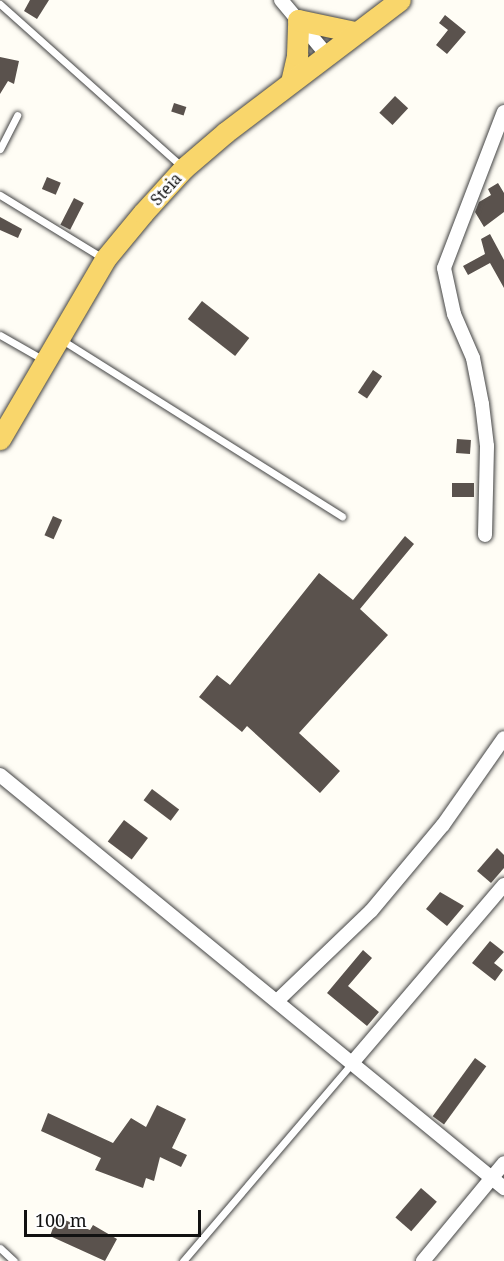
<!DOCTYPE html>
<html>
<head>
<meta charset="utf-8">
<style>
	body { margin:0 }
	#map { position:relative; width:504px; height:1261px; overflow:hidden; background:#fffdf5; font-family:"Noto Serif",serif }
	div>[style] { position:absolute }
	.building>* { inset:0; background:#5a524d; transform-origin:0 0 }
	.roads { filter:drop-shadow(0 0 2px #444) drop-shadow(0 0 2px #444) }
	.service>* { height:7px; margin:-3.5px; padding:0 3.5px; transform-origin:3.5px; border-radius:3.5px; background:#fff }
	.minor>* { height:14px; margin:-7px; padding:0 7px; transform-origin:7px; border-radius:7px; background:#fff }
	.primary>* { height:21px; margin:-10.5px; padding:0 10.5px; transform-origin:10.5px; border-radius:10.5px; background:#f9d66b }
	span { translate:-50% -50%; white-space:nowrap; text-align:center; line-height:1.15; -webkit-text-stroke:6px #fff; paint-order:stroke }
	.street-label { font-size:16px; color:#111 }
	.scale { position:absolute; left:24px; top:1210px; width:177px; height:27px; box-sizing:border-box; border:3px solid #111; border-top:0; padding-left:8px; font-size:18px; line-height:21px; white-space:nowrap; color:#111; -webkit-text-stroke:4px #fff; paint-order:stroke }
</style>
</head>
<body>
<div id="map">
	<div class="building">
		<div style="clip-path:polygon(30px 0,49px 0,37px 19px,24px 11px)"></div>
		<div style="clip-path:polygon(445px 15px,466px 32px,447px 54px,436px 45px,448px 30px,439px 23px)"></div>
		<div style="clip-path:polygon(0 57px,19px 61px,14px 84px,8px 81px,0 94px)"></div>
		<div style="left:395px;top:96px;width:18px;height:23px;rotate:43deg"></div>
		<div style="left:174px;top:103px;width:13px;height:9px;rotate:18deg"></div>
		<div style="left:47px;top:177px;width:15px;height:13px;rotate:23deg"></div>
		<div style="clip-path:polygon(498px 183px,504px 193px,504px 212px,484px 227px,475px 212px,479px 202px,491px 195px,488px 189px)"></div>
		<div style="left:74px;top:198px;width:11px;height:30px;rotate:27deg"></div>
		<div style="clip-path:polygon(0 217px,22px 229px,18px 238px,0 230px)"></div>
		<div style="clip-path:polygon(490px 234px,504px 260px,504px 288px,490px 263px,468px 275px,463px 266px,485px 254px,481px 239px)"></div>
		<div style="left:202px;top:301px;width:60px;height:23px;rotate:38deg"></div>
		<div style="left:373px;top:370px;width:11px;height:27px;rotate:34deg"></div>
		<div style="left:457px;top:439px;width:14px;height:14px;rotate:4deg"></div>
		<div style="left:452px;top:483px;width:22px;height:14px"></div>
		<div style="left:53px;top:516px;width:10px;height:21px;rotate:24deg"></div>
		<div style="clip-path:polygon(405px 536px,414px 544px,360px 609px,388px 635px,299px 733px,340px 771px,320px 793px,247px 726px,242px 732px,199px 697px,217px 675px,230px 685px,319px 573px,353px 600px)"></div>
		<div style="left:152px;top:789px;width:34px;height:14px;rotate:37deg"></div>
		<div style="left:124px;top:820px;width:30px;height:27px;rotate:37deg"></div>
		<div style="clip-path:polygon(497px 848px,504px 855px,504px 868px,491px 883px,477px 871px)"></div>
		<div style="clip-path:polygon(440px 892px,464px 906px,447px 926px,426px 909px)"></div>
		<div style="clip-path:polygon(490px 941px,504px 952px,494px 963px,503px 970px,495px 981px,472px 963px)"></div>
		<div style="clip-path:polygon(363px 950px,372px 958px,348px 986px,379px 1012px,367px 1026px,327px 993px)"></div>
		<div style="left:475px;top:1058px;width:14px;height:72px;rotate:36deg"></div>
		<div style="clip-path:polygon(157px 1105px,186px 1119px,172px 1148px,187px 1155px,181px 1167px,160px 1157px,154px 1181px,146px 1178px,143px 1188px,95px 1170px,101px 1158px,41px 1131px,48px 1113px,113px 1143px,131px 1118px,146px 1127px)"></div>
		<div style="left:421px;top:1188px;width:21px;height:39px;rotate:41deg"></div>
		<div style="clip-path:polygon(57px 1217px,90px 1230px,93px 1225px,117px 1239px,105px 1261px,50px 1236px)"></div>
	</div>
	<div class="roads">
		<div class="service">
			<div style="left:0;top:4px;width:244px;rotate:41.8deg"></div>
			<div style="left:0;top:149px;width:38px;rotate:-63deg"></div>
			<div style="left:0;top:195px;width:121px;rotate:31.5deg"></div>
			<div style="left:0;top:335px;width:48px;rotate:29.7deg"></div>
			<div style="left:62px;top:340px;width:331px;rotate:32.2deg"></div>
			<div style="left:0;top:1248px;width:19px;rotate:43deg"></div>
			<div style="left:183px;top:1261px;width:260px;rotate:-49.5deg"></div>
		</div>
		<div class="minor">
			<div style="left:281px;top:0;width:72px;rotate:50.1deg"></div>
			<div style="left:485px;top:535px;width:89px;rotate:-88.7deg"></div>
			<div style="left:487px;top:446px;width:42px;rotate:-96.8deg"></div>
			<div style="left:482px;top:404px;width:47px;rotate:-101.1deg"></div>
			<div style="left:473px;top:358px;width:48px;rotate:-113.4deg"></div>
			<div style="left:454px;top:314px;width:47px;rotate:-102.3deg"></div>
			<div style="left:444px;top:268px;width:167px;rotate:-69deg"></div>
			<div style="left:0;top:775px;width:652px;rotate:39.33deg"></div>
			<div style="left:277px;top:1001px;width:130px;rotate:-43.8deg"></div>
			<div style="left:371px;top:911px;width:112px;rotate:-50.1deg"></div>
			<div style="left:443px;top:825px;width:106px;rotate:-55deg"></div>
			<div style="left:352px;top:1063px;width:234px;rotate:-49.5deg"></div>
			<div style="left:423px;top:1261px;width:127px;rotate:-50.4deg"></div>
		</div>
		<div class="primary">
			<div style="left:291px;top:82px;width:28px;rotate:-77deg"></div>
			<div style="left:297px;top:55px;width:35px;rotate:-88deg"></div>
			<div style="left:298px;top:20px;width:58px;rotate:11.9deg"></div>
			<div style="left:0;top:439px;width:208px;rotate:-59.7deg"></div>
			<div style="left:105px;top:259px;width:60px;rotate:-50.4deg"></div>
			<div style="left:143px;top:213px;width:61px;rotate:-47.7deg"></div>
			<div style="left:184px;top:168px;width:55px;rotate:-40.6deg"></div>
			<div style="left:226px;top:132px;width:218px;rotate:-37.2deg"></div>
		</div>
	</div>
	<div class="street-label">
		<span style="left:166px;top:189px;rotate:-48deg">Steia</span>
	</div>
	<div class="scale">100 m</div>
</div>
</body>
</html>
